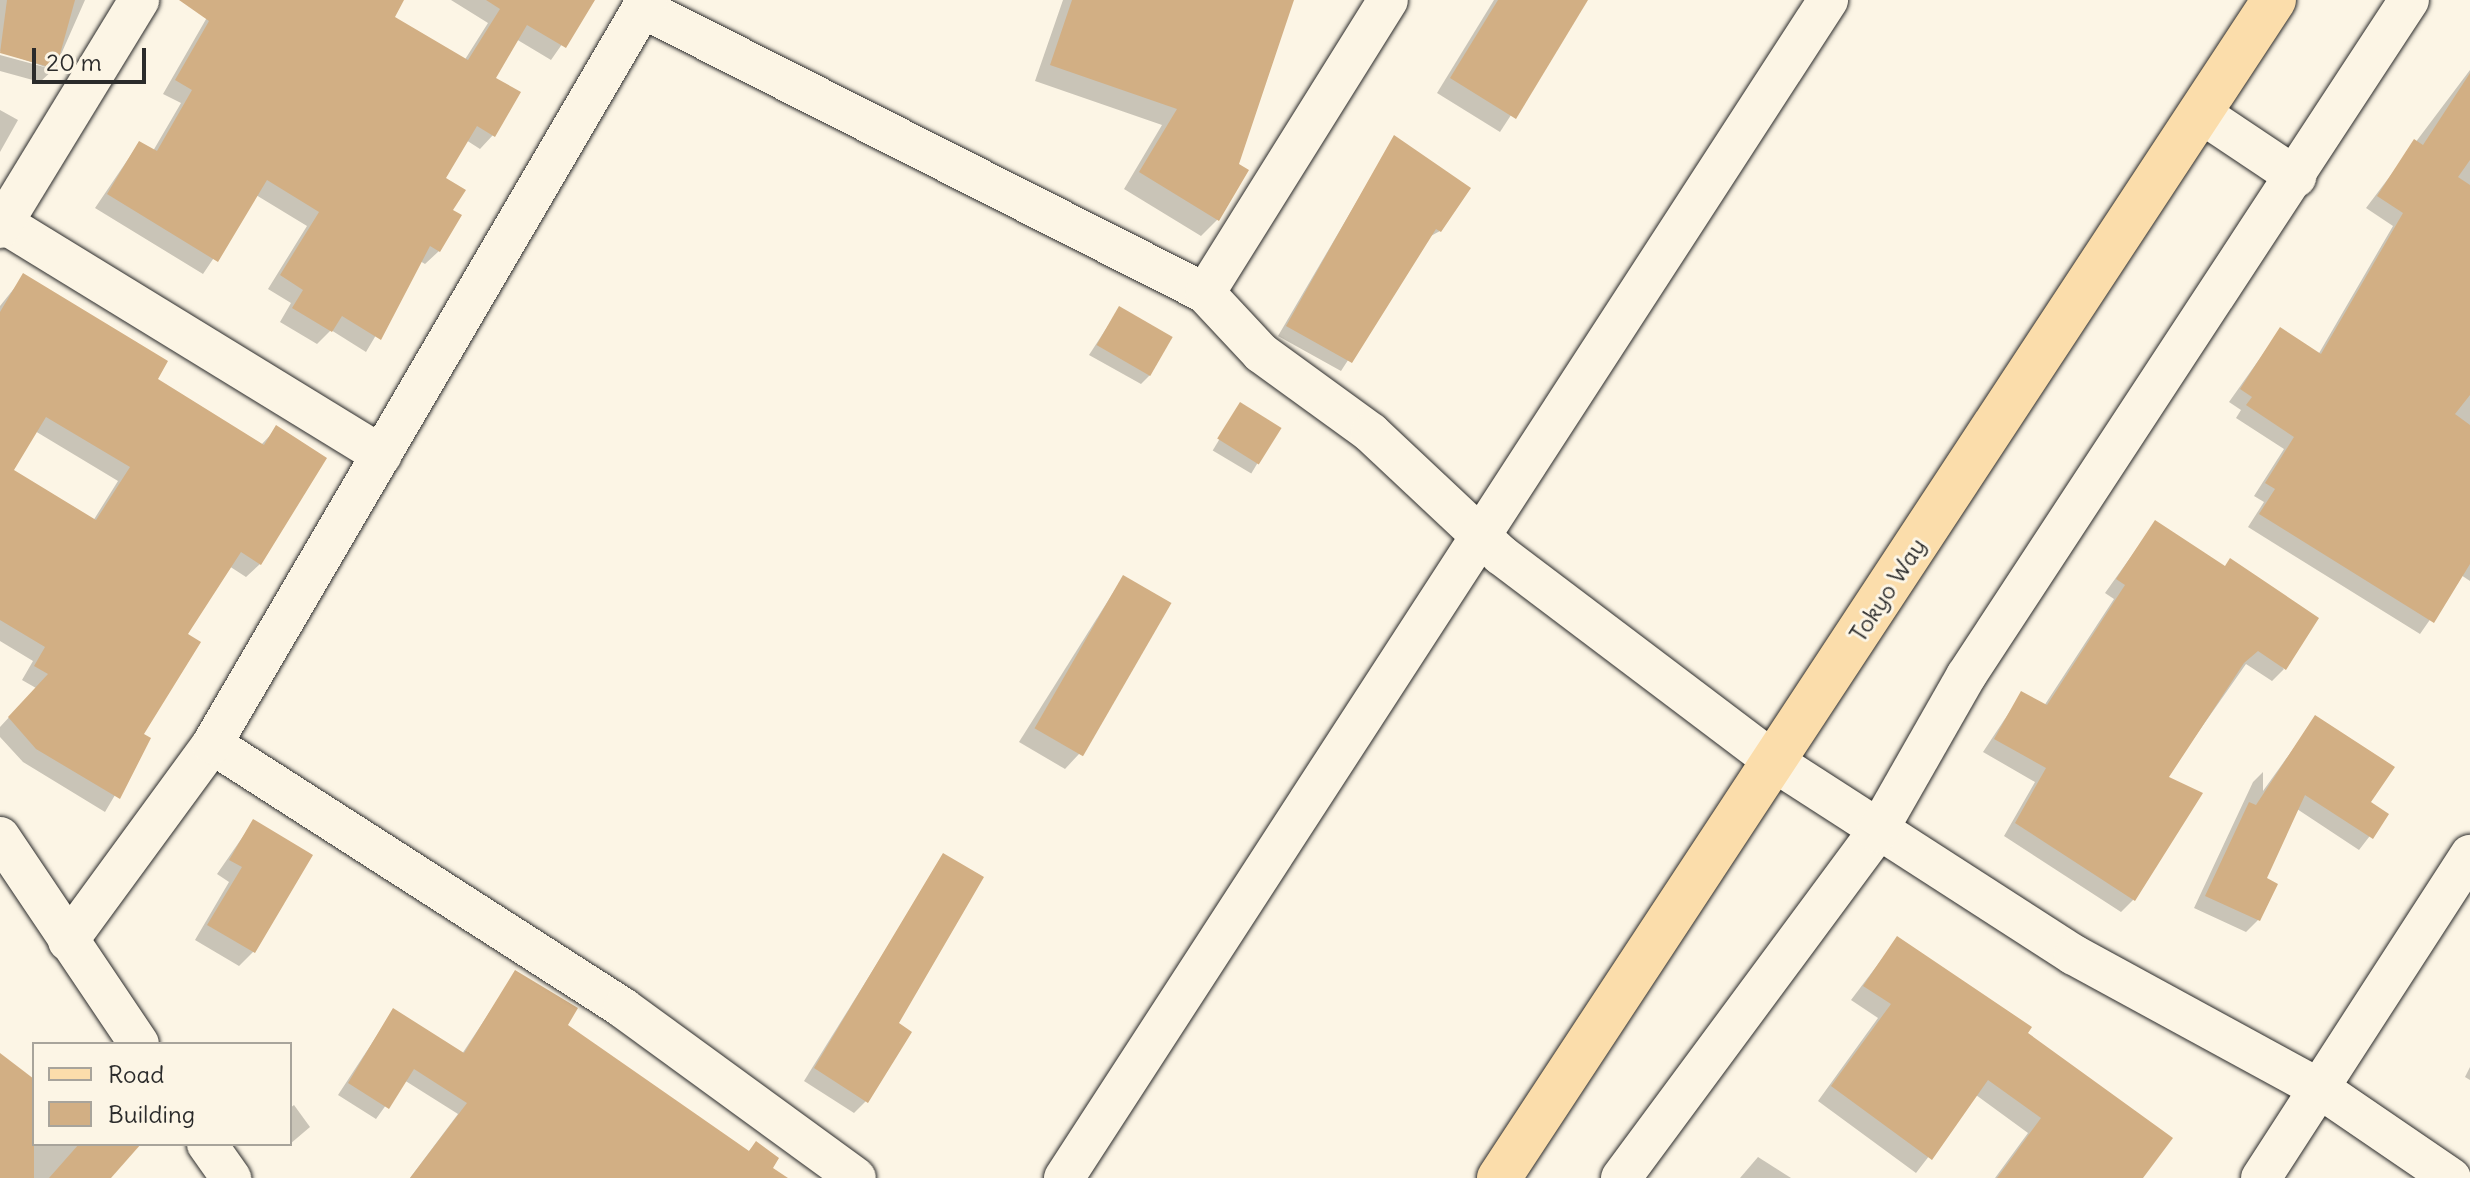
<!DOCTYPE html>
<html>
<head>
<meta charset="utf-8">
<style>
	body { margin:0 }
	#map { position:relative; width:2470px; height:1178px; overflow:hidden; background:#fcf5e5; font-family:Delius,sans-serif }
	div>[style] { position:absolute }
	.shadow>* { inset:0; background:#0003; transform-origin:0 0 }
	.building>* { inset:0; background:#d2af84; transform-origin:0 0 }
	.roads { filter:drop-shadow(0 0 2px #2b2b2b) drop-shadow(0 0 2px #2b2b2b) }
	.minor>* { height:40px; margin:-20px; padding:0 20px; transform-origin:20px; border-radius:20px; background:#fcf5e5 }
	.major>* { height:44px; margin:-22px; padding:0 22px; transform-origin:22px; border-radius:22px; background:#fbddab }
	span { translate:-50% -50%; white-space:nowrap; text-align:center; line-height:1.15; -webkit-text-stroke:6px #fcf5e5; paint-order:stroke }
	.street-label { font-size:24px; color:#2b2b2b }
	.legend { position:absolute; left:32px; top:1042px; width:260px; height:104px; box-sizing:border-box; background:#fcf5e5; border:2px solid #a8a49b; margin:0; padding:10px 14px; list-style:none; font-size:24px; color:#2b2b2b }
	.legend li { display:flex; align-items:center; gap:16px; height:40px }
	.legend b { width:40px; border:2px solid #a8a49b }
	.scale { position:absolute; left:32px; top:48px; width:114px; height:36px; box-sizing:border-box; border:4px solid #2b2b2b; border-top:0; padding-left:10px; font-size:24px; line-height:28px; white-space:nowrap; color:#2b2b2b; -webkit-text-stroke:6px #fcf5e5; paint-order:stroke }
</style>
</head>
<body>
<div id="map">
	<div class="shadow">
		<div style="clip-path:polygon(0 0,85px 0,55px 68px,40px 82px,0 71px,0 55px,48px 68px,0 51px)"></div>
		<div style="clip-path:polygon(240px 0,388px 0,392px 17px,464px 61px,488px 23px,451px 0,576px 0,588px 7px,551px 60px,516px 39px,494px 78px,493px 135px,480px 149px,466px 140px,443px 178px,451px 210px,439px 251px,425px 264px,420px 261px,366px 352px,331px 330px,317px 344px,280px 322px,291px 303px,268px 289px,307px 226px,256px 195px,203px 274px,95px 208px,139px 143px,153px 151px,181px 103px,163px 94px,209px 14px)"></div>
		<div style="clip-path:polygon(1063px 0,1292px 0,1217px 220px,1201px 236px,1124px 189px,1162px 125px,1035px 81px)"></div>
		<div style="clip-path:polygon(1494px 0,1586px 0,1500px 132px,1437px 93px)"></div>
		<div style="clip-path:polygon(2470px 70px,2470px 581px,2461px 575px,2420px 634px,2248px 527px,2264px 502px,2254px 496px,2284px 449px,2236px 418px,2241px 410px,2229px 402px,2280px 330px,2318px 355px,2393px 226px,2366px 208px)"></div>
		<div style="clip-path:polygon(0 110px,18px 120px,0 152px)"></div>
		<div style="clip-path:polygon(1394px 138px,1440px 231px,1427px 238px,1341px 371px,1278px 336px)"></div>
		<div style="clip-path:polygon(evenodd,24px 276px,155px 380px,261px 445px,277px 428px,260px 564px,246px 577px,229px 566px,185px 634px,141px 735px,148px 739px,105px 812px,23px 762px,0 737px,0 727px,36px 688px,22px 680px,33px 661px,0 641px,0 306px,24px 276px,35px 431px,118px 481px,93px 521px,11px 471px,35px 431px)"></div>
		<div style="clip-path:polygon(1119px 309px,1150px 375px,1141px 384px,1089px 355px)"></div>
		<div style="left:1240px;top:405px;width:45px;height:53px;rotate:31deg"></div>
		<div style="clip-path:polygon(2155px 523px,2284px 669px,2272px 681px,2246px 664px,2166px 778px,2133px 900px,2121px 912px,2004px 836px,2035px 782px,1983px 752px,2022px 693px,2044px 706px,2114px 599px,2105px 593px)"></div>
		<div style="clip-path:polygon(1123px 577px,1079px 754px,1065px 769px,1019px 742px)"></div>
		<div style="clip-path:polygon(2316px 717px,2368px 803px,2386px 815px,2359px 850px,2297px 809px,2264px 879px,2258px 920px,2246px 932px,2194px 908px,2253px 782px,2263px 772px,2263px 791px)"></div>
		<div style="clip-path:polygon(253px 822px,253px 952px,239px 966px,195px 940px,229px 882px,217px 874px)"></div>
		<div style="clip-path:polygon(944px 856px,896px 1024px,866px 1101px,854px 1113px,804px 1081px)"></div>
		<div style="clip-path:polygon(1897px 939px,2025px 1033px,2141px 1178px,1995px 1178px,2028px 1133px,1976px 1095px,1916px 1173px,1818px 1101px,1878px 1018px,1851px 1000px)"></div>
		<div style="clip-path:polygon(516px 972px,565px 1026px,747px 1153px,756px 1144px,764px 1178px,410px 1178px,458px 1114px,404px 1080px,376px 1119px,338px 1095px,393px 1011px,462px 1054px)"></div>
		<div style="clip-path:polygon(0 1055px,34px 1081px,34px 1144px,118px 1144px,109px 1178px,0 1178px)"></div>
		<div style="clip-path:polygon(2470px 1067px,2470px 1080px,2465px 1077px)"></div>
		<div style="clip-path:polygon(294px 1105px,310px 1127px,290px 1144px,290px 1108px)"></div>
		<div style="clip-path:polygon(1758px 1157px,1791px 1178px,1740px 1178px)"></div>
	</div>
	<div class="building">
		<div style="clip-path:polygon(7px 0,75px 0,56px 69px,0 53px)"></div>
		<div style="clip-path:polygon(179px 0,404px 0,395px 17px,468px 60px,500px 9px,486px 0,595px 0,566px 48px,527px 25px,496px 78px,521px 92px,495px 137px,477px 126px,446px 178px,466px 190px,453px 210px,462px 215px,440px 252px,430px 246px,381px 340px,342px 316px,332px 332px,292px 308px,303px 290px,280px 275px,319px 212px,267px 180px,218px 262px,107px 194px,139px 141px,157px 151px,192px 90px,175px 80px,209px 21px)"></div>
		<div style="clip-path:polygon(1072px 0,1294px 0,1239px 164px,1249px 170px,1219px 221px,1139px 172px,1177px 109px,1050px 65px)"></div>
		<div style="clip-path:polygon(1498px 0,1588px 0,1516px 119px,1450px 78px)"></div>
		<div style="clip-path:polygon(2470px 73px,2470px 160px,2458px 177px,2470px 185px,2470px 395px,2455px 414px,2470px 425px,2470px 564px,2434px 623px,2259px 514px,2275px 489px,2265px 483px,2294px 437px,2246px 405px,2252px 397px,2240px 389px,2280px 327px,2321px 354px,2403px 213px,2377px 196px,2414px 139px,2423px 145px)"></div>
		<div style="clip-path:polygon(1394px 135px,1471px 188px,1441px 232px,1436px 229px,1352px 363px,1286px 326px)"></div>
		<div style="clip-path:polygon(evenodd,23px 273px,168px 361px,158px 379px,264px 445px,276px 425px,327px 458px,261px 565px,241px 552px,188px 634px,201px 642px,144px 734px,151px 738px,120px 799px,36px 749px,8px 717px,48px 674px,34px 666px,45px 647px,0 620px,0 312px,23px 273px,46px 417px,130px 467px,96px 520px,14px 470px,46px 417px)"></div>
		<div style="left:1119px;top:306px;width:62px;height:45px;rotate:30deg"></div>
		<div style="left:1240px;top:402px;width:49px;height:43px;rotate:32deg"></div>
		<div style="clip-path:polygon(2155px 520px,2225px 566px,2230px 558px,2319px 618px,2286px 670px,2258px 651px,2244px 663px,2169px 777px,2203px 793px,2135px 901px,2015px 823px,2046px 768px,1994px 739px,2021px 691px,2047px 705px,2125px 585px,2116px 579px)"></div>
		<div style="left:1123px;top:575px;width:56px;height:177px;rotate:30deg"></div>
		<div style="clip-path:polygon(2315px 715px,2395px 767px,2371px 802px,2389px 814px,2373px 839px,2305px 795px,2267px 878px,2278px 884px,2260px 921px,2205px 896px,2249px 802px,2256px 805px)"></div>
		<div style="clip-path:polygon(253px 819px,313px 855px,255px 953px,207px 925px,242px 867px,229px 860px)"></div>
		<div style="clip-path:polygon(943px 853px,984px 877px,899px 1023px,912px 1032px,868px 1103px,814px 1068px)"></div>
		<div style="clip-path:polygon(1897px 936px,2032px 1027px,2028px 1033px,2173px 1138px,2143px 1178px,1997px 1178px,2041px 1118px,1988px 1080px,1932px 1160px,1831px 1086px,1891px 1004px,1863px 986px)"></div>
		<div style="clip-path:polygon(515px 970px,578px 1008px,568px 1025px,749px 1151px,756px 1141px,779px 1158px,773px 1168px,788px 1178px,410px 1178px,467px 1103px,414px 1069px,389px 1109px,348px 1083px,393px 1008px,464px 1053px)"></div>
		<div style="clip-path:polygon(0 1053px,34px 1079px,34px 1178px,0 1178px)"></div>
		<div style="clip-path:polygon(79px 1144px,141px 1144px,111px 1178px,49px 1178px)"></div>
	</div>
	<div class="roads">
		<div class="minor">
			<div style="left:642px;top:8px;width:631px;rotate:26.85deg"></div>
			<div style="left:1205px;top:293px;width:82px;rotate:47deg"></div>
			<div style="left:1261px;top:353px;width:136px;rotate:36deg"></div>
			<div style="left:1371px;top:433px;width:178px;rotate:43.2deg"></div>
			<div style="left:1501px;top:555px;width:345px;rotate:37.1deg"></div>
			<div style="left:1776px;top:763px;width:354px;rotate:32.8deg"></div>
			<div style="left:2074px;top:955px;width:282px;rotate:28.6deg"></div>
			<div style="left:2322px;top:1090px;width:156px;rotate:34.3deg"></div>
			<div style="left:2199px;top:112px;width:117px;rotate:33.8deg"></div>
			<div style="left:3px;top:223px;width:444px;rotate:31.5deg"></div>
			<div style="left:0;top:228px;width:267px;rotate:-58.6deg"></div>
			<div style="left:1205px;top:293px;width:345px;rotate:-58deg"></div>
			<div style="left:212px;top:744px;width:488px;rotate:32.7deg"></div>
			<div style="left:623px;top:1008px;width:288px;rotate:36.1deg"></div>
			<div style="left:0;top:837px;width:249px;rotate:56.1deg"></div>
			<div style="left:68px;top:941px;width:244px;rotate:-53.8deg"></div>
			<div style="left:212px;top:744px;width:862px;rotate:-59.69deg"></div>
			<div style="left:207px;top:1144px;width:42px;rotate:54.8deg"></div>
			<div style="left:1064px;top:1178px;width:1404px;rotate:-57.03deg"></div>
			<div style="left:1621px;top:1178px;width:430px;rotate:-53.5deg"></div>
			<div style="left:1877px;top:832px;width:180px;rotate:-60.3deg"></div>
			<div style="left:1966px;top:676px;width:808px;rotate:-56.76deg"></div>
			<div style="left:2261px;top:1178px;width:385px;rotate:-57.1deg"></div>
		</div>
		<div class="major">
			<div style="left:1499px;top:1178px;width:1410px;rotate:-56.66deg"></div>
		</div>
	</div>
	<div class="street-label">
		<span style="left:1888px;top:590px;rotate:-57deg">Tokyo Way</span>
	</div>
	<ul class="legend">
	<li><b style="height:10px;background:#fbddab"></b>Road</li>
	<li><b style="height:22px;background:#d2af84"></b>Building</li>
	</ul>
	<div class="scale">20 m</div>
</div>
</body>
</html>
